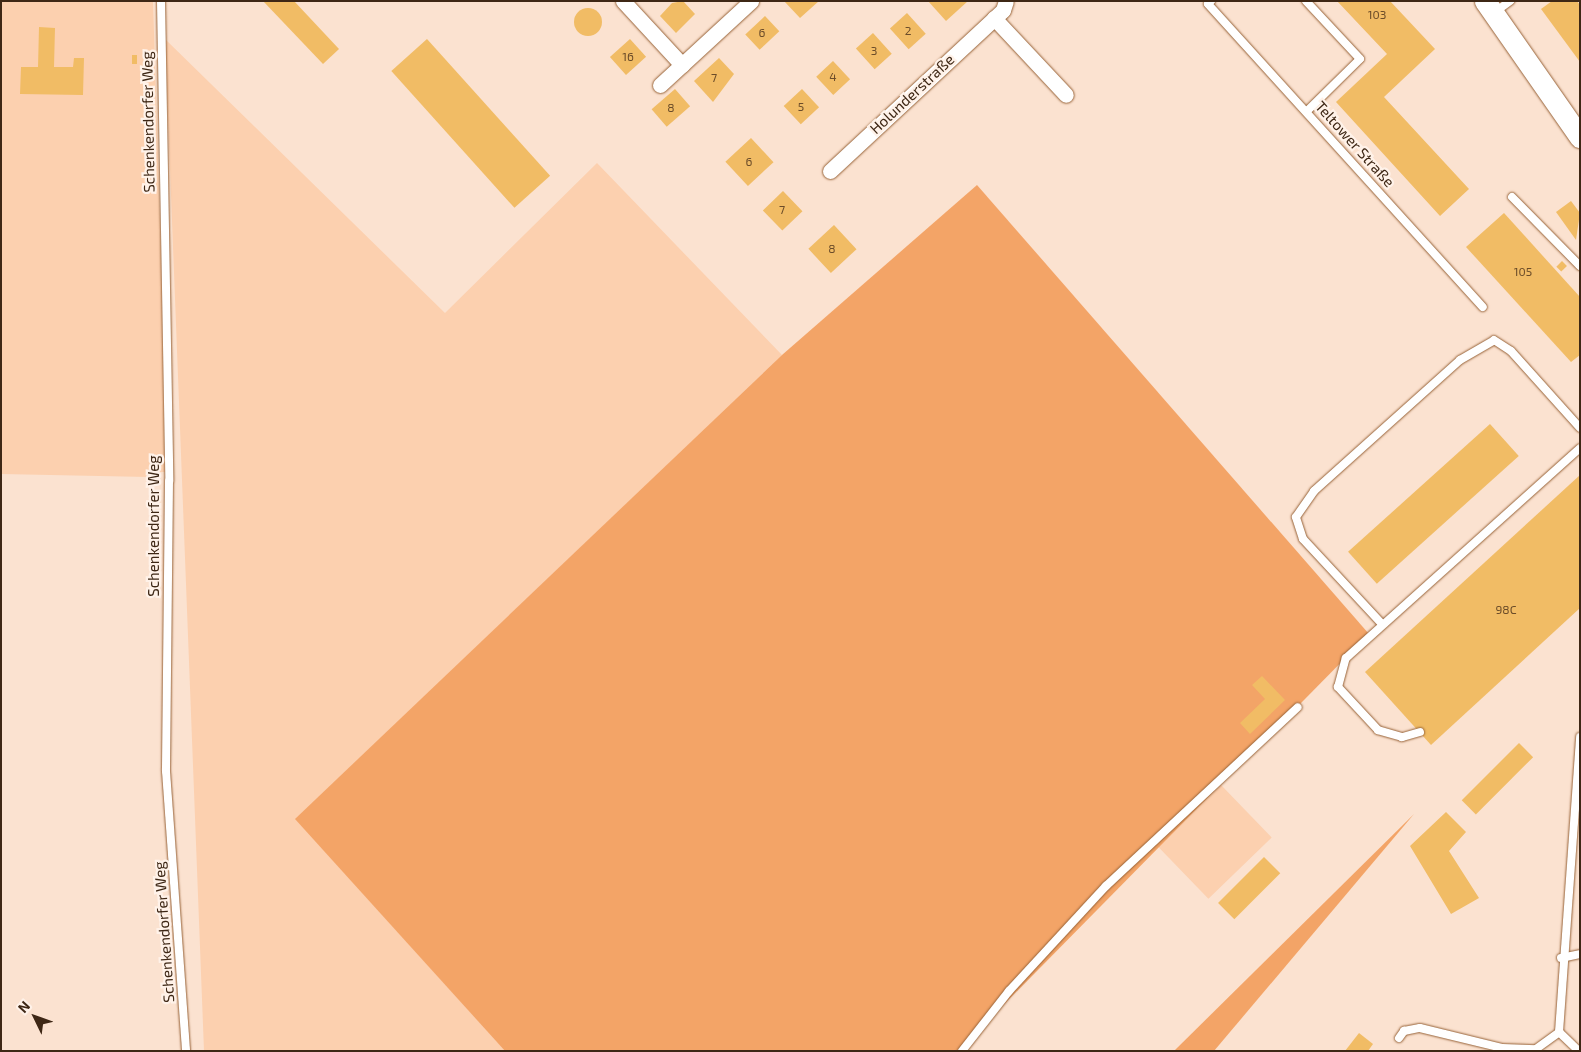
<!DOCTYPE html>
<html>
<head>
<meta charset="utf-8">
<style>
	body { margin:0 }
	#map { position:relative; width:1581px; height:1052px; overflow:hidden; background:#fbe2d0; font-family:"Exo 2",sans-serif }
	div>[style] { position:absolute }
	.green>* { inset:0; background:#fcd0af; transform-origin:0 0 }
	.forest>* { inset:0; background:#f3a467 }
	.building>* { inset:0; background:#f1bc65; transform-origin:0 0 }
	.round { border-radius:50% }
	.roads { filter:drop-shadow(0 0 1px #976237) drop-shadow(0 0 1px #976237) }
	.service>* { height:8px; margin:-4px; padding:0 4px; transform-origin:4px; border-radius:4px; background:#fff }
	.minor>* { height:15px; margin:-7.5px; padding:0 7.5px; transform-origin:7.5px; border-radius:7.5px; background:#fff }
	.secondary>* { height:21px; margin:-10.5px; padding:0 10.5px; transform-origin:10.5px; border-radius:10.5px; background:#fff }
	span { translate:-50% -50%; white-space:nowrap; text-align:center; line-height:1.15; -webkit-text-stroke:4.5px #fff2e9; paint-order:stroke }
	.number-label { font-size:12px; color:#6b4c29 }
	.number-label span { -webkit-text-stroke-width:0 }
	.street-label { font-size:15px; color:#3e2715 }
	.frame { position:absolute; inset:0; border:2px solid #3e2715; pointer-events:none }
	.north { position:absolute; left:10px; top:992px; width:50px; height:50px; -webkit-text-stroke:4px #fff2e9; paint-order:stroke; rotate:312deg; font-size:14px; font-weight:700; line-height:20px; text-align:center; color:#3e2715 }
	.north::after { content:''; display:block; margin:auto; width:18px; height:22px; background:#3e2715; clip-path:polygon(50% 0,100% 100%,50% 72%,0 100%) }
</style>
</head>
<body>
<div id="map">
	<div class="green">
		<div style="clip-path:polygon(1px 1px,153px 1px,168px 472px,148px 472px,148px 477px,1px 474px)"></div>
		<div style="clip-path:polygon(165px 39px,445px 313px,597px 163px,782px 355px,296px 819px,505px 1051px,204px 1051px)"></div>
		<div style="left:1221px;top:785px;width:73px;height:88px;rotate:46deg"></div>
	</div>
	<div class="forest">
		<div style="clip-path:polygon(977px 185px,1369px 634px,958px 1051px,505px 1051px,295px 819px,782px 355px)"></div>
		<div style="clip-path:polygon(1414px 814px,1214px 1051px,1174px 1051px)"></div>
	</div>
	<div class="building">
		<div style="clip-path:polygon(263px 1px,294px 1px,339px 49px,323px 64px)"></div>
		<div style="clip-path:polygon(683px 1px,695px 14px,676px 33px,660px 16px,672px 3px)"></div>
		<div style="clip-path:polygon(784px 1px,819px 1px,800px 18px)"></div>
		<div style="clip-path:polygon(928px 1px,968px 1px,946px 21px)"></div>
		<div style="clip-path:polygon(1337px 1px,1390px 1px,1435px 49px,1384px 97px,1469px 189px,1440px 216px,1336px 102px,1387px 54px)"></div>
		<div style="clip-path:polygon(1552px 1px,1577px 1px,1580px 5px,1580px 62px,1541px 9px)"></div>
		<div class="round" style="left:574px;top:8px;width:28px;height:28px"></div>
		<div style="left:907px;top:13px;width:28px;height:23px;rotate:48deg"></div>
		<div style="left:765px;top:16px;width:21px;height:27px;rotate:47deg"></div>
		<div style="clip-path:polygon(39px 27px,55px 28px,54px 67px,73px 67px,74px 58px,84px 58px,83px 95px,20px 94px,21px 67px,38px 67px)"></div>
		<div style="left:873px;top:33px;width:28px;height:23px;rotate:48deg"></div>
		<div style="left:427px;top:39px;width:184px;height:48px;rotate:48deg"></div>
		<div style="left:630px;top:39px;width:24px;height:27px;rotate:48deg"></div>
		<div style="left:132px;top:55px;width:5px;height:9px"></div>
		<div style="clip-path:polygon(719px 58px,734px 74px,713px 102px,694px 81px)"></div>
		<div style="left:833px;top:61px;width:25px;height:23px;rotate:47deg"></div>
		<div style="left:675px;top:89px;width:23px;height:31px;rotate:49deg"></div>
		<div style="left:802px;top:89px;width:25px;height:25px;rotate:47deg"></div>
		<div style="left:751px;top:138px;width:33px;height:35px;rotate:47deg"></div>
		<div style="left:783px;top:191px;width:28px;height:28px;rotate:46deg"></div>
		<div style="clip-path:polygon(1571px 201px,1580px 213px,1576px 240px,1556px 212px)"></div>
		<div style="clip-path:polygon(1504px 213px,1580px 297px,1580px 355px,1571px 362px,1466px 247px)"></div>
		<div style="left:834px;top:225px;width:33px;height:35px;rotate:47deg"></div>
		<div style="left:1562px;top:261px;width:7px;height:8px;rotate:45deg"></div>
		<div style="left:1490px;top:424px;width:43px;height:191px;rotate:48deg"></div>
		<div style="clip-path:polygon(1580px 475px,1580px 608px,1431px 745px,1365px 672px)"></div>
		<div style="clip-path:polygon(1262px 676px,1285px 700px,1250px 734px,1240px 723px,1265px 699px,1252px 685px)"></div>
		<div style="left:1519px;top:743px;width:20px;height:81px;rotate:45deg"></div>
		<div style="clip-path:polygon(1446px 812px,1466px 832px,1449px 851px,1479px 898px,1451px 914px,1410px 846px)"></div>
		<div style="left:1264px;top:857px;width:23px;height:65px;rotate:45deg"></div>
		<div style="clip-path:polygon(1359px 1033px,1373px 1044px,1368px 1051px,1345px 1051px)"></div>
	</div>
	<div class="roads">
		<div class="service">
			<div style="left:161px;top:1px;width:480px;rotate:89deg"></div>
			<div style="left:169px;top:481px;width:290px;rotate:90.6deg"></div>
			<div style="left:166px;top:771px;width:281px;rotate:85.9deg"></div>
			<div style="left:1211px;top:1px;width:4px;rotate:135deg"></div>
			<div style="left:1208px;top:4px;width:409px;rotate:47.8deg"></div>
			<div style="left:1306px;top:1px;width:79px;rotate:47deg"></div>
			<div style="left:1360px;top:59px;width:74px;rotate:135.5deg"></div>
			<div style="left:1495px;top:12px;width:19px;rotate:-36deg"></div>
			<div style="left:1512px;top:197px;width:97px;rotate:45.4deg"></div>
			<div style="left:1382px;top:624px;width:116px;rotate:-132.9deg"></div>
			<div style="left:1303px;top:539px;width:23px;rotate:-108deg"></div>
			<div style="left:1296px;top:517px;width:32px;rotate:-55deg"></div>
			<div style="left:1314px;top:491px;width:196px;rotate:-41.9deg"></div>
			<div style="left:1460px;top:360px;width:39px;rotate:-30deg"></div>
			<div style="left:1494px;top:340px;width:20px;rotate:33deg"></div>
			<div style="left:1511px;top:351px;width:103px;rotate:48.1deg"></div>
			<div style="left:1420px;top:732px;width:19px;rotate:164deg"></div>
			<div style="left:1402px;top:737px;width:25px;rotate:-164deg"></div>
			<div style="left:1378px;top:730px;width:59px;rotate:-132.9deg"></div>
			<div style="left:1338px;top:687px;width:30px;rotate:-75deg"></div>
			<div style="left:1346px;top:658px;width:314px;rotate:-41.9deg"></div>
			<div style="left:1561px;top:958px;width:19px;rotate:-12deg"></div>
			<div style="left:1559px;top:1032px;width:28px;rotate:44deg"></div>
			<div style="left:1399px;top:1038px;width:9px;rotate:-54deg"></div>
			<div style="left:1404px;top:1031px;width:16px;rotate:-11deg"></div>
			<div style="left:1420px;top:1028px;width:84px;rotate:13.7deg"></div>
			<div style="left:1502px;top:1048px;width:34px;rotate:2deg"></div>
			<div style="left:1536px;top:1049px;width:29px;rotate:-36deg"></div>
			<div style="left:1559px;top:1032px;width:296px;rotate:-85.9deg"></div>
			<div style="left:962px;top:1051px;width:76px;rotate:-51.9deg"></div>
			<div style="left:1009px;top:991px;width:143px;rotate:-47.3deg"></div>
			<div style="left:1106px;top:886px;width:262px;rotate:-43deg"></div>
		</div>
		<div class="minor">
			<div style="left:623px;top:1px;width:87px;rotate:47.3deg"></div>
			<div style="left:994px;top:18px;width:105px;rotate:46.9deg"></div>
			<div style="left:660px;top:85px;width:124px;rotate:-42.7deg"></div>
			<div style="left:830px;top:171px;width:236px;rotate:-42.9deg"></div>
			<div style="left:1003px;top:10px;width:9px;rotate:-72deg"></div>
		</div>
		<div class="secondary">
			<div style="left:1485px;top:1px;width:166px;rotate:55.1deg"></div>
		</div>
	</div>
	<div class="number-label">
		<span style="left:1377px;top:15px">103</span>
		<span style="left:908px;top:31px">2</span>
		<span style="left:762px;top:33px">6</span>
		<span style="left:874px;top:51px">3</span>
		<span style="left:628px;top:57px">16</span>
		<span style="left:833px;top:77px">4</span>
		<span style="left:714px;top:78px">7</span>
		<span style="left:801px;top:107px">5</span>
		<span style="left:671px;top:108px">8</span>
		<span style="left:749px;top:162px">6</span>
		<span style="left:782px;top:210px">7</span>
		<span style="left:832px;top:249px">8</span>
		<span style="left:1523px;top:272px">105</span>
		<span style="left:1506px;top:610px">98C</span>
	</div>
	<div class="street-label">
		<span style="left:912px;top:94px;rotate:-43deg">Holunderstraße</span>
		<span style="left:148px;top:122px;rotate:-91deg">Schenkendorfer Weg</span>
		<span style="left:1355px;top:144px;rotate:48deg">Teltower Straße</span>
		<span style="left:154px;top:526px;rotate:-90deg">Schenkendorfer Weg</span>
		<span style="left:164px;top:932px;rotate:-94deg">Schenkendorfer Weg</span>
	</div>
	<div class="frame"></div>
	<div class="north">N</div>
</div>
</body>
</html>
